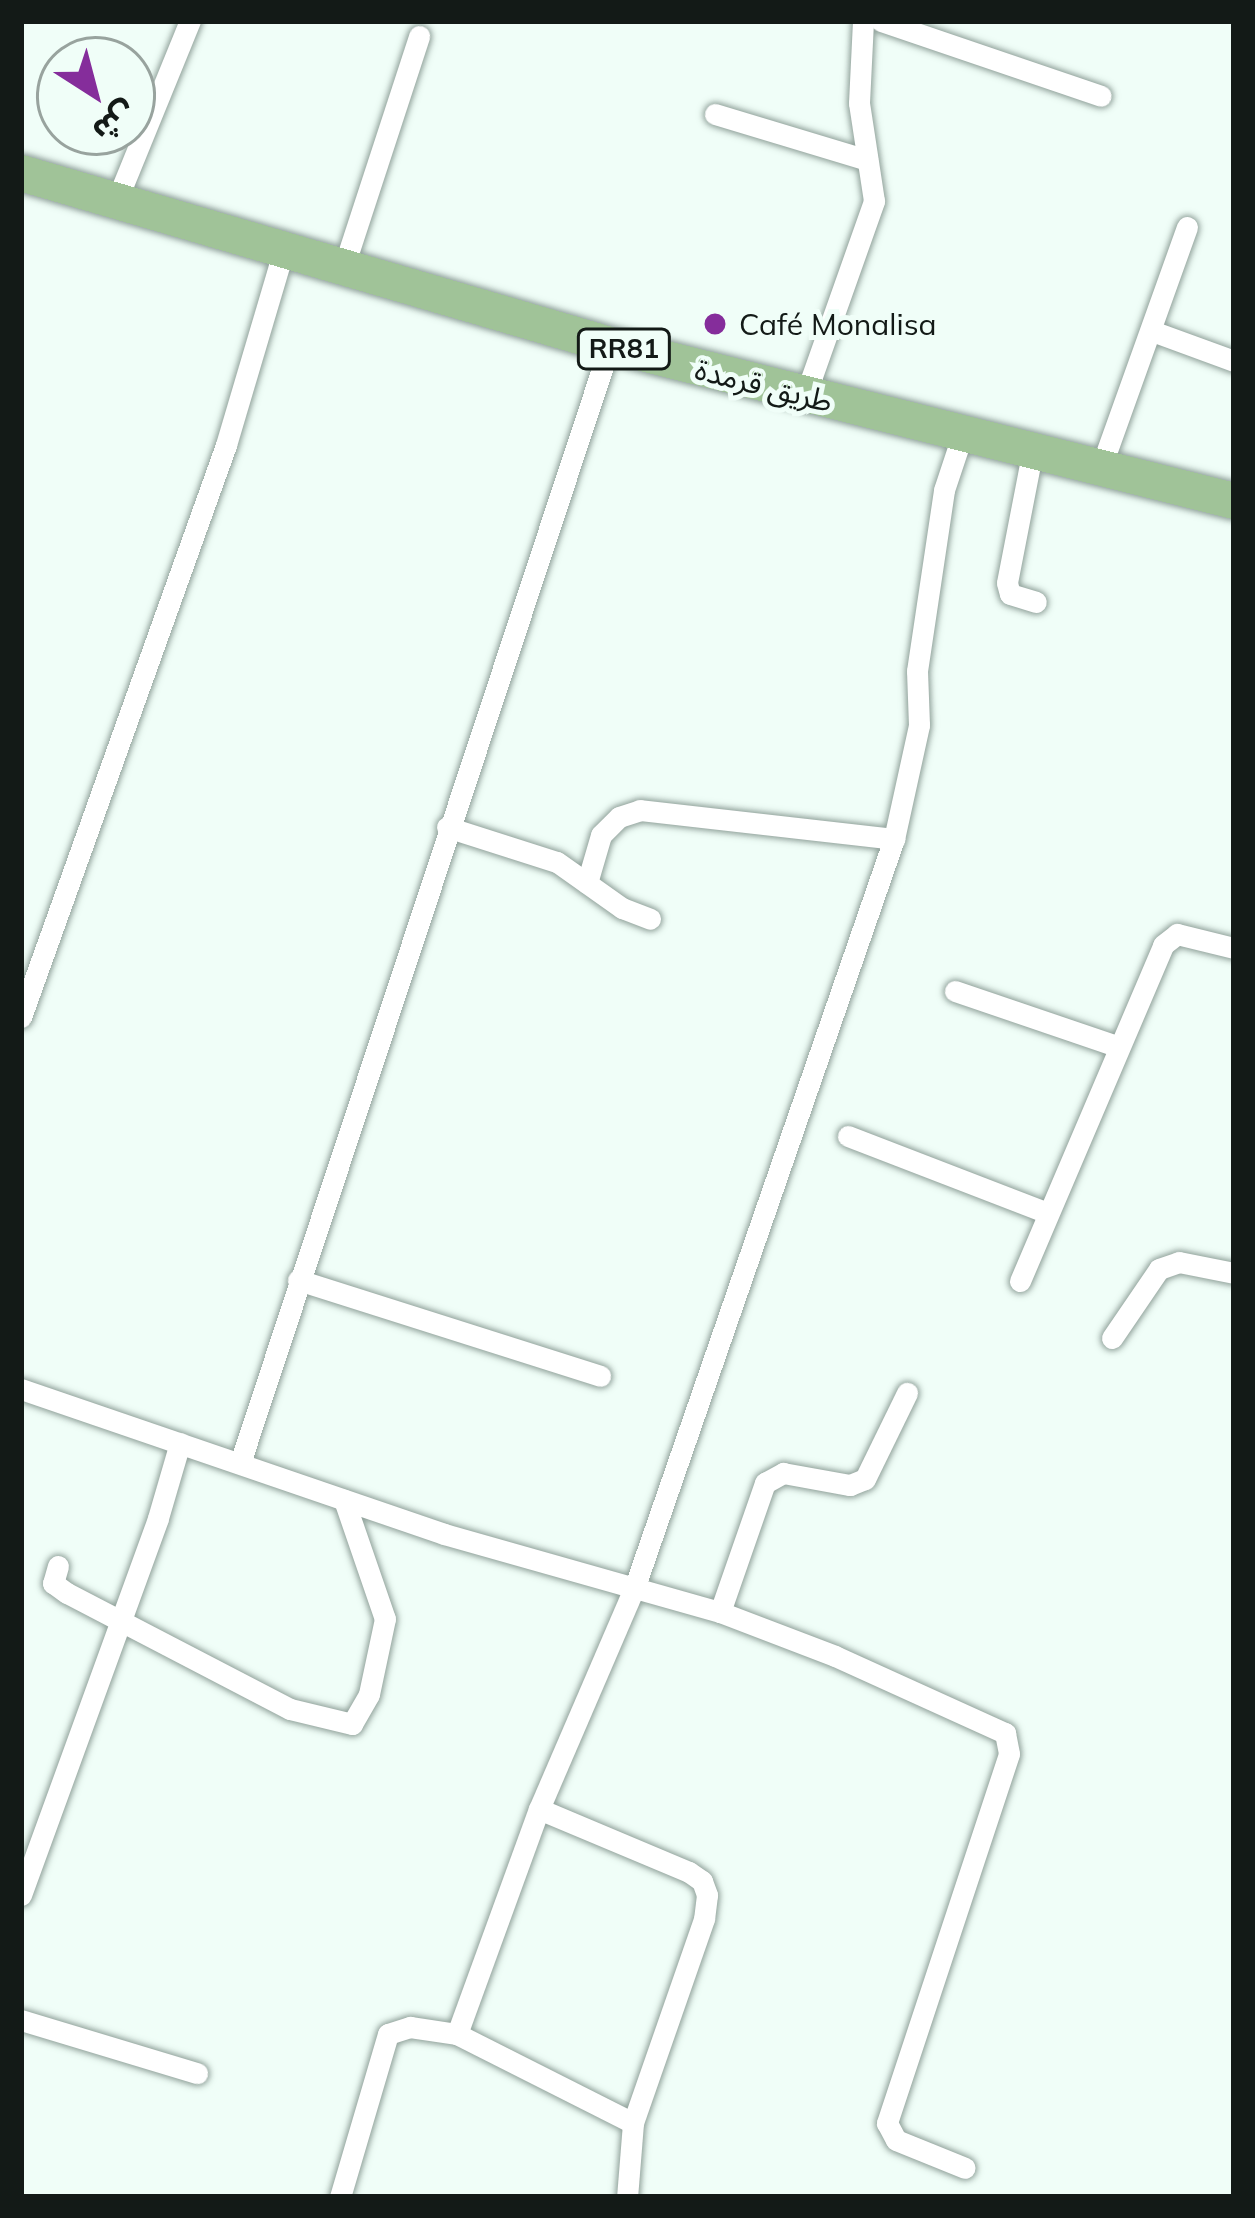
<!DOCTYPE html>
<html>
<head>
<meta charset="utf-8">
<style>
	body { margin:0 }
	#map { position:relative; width:1255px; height:2218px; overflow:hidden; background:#f0fef8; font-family:Mulish,"Noto Sans Arabic",sans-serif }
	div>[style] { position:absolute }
	.roads { filter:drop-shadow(0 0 3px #91a29b) drop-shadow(0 0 3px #91a29b) }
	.street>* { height:21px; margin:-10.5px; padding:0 10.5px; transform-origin:10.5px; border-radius:10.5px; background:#fff }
	.primary>* { height:36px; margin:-18px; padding:0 18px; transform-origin:18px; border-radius:18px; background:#a0c398 }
	.dots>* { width:33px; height:33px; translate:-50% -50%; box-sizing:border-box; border:6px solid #f0fef8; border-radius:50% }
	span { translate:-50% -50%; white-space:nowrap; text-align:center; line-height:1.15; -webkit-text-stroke:10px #f0fef8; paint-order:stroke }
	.shield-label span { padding:3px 9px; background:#f0fef8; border:3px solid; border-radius:9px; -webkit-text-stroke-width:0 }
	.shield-label { font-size:27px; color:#131a17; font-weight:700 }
	.poi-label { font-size:30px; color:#131a17 }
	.left { translate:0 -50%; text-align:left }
	.street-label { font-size:30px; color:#131a17 }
	.frame { position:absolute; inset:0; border:24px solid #131a17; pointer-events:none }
	.north { position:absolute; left:36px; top:36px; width:120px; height:120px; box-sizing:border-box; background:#f0fef8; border:3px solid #98a39e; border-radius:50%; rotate:144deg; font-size:33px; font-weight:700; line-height:48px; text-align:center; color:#131a17 }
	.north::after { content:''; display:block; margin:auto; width:42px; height:54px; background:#852d9b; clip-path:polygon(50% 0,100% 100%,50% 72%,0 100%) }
</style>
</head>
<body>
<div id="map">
	<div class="roads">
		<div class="street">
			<div style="left:881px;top:21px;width:232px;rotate:18.8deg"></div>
			<div style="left:715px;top:114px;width:159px;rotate:16.8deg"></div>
			<div style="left:116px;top:202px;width:196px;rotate:-67.8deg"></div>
			<div style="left:344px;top:266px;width:242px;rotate:-71.9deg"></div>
			<div style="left:1152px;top:331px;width:87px;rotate:20.1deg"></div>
			<div style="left:805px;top:396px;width:207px;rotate:-70.5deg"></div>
			<div style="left:874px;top:201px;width:99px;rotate:-98.7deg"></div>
			<div style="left:859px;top:103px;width:82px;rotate:-87.2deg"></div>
			<div style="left:1032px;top:454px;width:131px;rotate:101deg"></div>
			<div style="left:1007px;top:583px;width:11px;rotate:75deg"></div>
			<div style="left:1010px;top:594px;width:27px;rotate:17deg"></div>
			<div style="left:1100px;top:470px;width:258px;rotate:-70.3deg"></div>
			<div style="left:447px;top:827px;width:115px;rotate:17.7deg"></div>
			<div style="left:557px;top:862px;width:80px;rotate:35.3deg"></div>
			<div style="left:622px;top:908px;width:30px;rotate:21deg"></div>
			<div style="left:587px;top:883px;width:50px;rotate:-73.7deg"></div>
			<div style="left:601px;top:835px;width:25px;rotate:-45deg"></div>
			<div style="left:619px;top:817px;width:22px;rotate:-18deg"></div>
			<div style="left:640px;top:810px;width:256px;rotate:6.5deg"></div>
			<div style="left:955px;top:991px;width:171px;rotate:18.8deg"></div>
			<div style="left:21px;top:1017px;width:608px;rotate:-70.28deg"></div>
			<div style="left:226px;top:445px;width:204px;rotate:-73.5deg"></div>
			<div style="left:848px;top:1136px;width:214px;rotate:21.1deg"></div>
			<div style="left:298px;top:1280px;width:317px;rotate:17.6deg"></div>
			<div style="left:1020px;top:1281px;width:365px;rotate:-66.9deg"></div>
			<div style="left:1163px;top:945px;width:18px;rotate:-38deg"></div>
			<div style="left:1177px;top:934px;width:59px;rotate:13.8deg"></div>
			<div style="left:1112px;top:1338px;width:83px;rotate:-55.7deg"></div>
			<div style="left:1159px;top:1269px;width:21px;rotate:-19deg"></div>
			<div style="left:1179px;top:1262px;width:56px;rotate:11.3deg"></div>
			<div style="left:21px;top:1389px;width:447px;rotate:18.9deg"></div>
			<div style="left:444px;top:1534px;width:287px;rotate:15.8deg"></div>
			<div style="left:720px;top:1612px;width:123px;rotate:20.9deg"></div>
			<div style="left:835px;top:1656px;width:187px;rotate:24.4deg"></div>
			<div style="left:1005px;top:1733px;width:21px;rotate:79deg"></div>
			<div style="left:1009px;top:1754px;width:389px;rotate:108.3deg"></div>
			<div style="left:887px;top:2123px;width:19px;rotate:62deg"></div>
			<div style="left:896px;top:2140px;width:74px;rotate:22.1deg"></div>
			<div style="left:240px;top:1463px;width:1178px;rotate:-71.69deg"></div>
			<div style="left:58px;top:1566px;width:18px;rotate:106deg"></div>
			<div style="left:53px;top:1583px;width:17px;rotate:36deg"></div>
			<div style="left:67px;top:1593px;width:251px;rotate:27.5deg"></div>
			<div style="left:290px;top:1709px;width:64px;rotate:13.6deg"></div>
			<div style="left:352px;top:1724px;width:34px;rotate:-60deg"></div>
			<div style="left:369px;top:1694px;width:77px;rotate:-78deg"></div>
			<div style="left:385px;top:1619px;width:126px;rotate:-109deg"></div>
			<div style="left:720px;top:1612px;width:137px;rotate:-70.8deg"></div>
			<div style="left:765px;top:1483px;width:21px;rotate:-29deg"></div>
			<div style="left:783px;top:1473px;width:68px;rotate:10.2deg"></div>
			<div style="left:850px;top:1485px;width:16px;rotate:-22deg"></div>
			<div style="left:865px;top:1479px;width:96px;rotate:-64deg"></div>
			<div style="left:539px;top:1809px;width:163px;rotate:22.8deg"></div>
			<div style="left:689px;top:1872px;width:16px;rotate:35deg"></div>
			<div style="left:702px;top:1881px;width:15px;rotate:70deg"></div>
			<div style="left:707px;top:1895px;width:24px;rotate:97deg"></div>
			<div style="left:704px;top:1919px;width:216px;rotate:109.2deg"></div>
			<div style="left:21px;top:1895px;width:401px;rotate:-70deg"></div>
			<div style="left:158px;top:1518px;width:78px;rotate:-73.7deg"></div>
			<div style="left:21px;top:2020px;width:184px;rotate:16.8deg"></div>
			<div style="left:457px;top:2034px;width:197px;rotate:26.8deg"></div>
			<div style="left:633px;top:2123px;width:74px;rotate:94.6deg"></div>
			<div style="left:340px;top:2197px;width:170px;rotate:-73.6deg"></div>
			<div style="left:388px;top:2034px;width:23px;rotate:-18deg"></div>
			<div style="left:410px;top:2027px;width:48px;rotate:8.5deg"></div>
			<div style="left:457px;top:2034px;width:239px;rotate:-70deg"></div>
			<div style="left:539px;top:1809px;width:243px;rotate:-66.7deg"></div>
			<div style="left:635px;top:1586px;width:791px;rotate:-70.88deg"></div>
			<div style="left:894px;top:839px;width:117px;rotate:-77.6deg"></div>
			<div style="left:919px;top:725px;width:54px;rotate:-92.1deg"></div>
			<div style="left:917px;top:671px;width:183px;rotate:-81.5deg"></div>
			<div style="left:944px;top:490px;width:57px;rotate:-71.6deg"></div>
		</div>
		<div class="primary">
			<div style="left:21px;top:173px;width:614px;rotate:16.28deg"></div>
			<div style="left:610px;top:345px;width:643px;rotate:14.04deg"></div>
		</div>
	</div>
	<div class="dots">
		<div style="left:715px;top:324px;background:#852d9b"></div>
	</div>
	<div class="shield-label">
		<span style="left:624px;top:349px">RR81</span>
	</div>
	<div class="poi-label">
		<span class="left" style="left:739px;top:324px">Café Monalisa</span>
	</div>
	<div class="street-label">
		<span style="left:764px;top:385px;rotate:14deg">طريق قرمدة</span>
	</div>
	<div class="frame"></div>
	<div class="north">ش</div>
</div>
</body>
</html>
